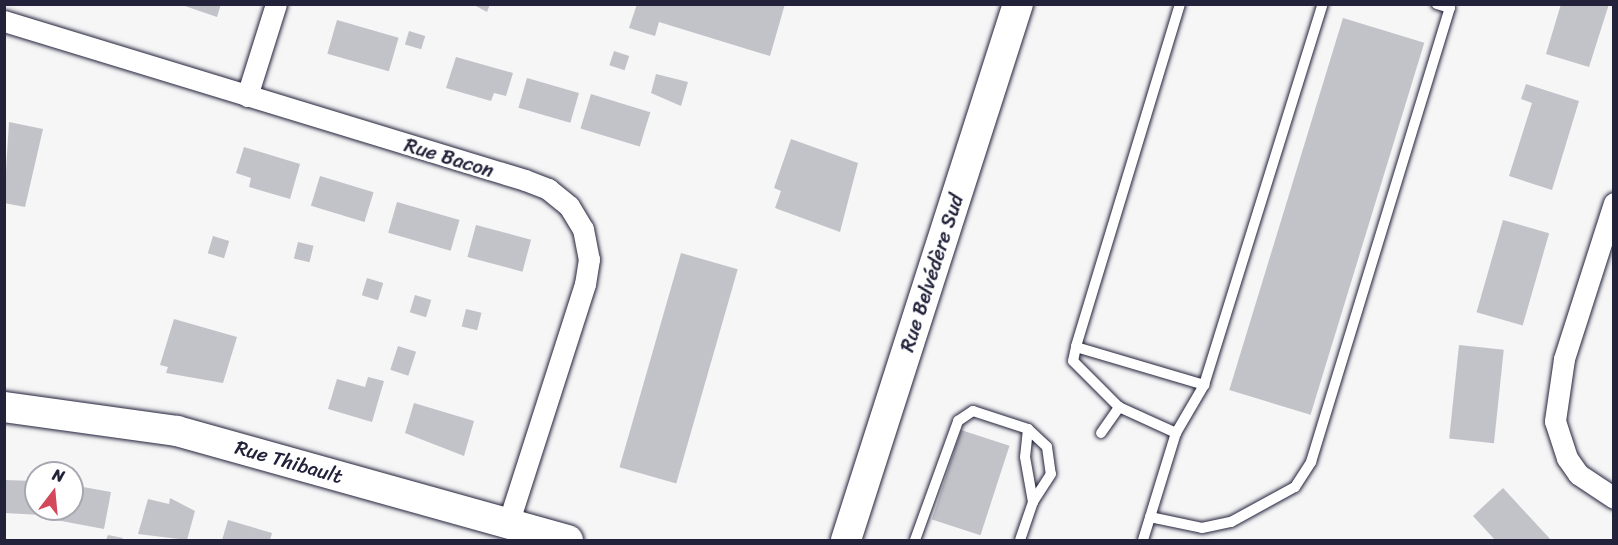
<!DOCTYPE html>
<html>
<head>
<meta charset="utf-8">
<style>
	body { margin:0 }
	#map { position:relative; width:1618px; height:545px; overflow:hidden; background:#f6f6f7; font-family:Sriracha,sans-serif }
	div>[style] { position:absolute }
	.building>* { inset:0; background:#c2c2c9; transform-origin:0 0 }
	.roads { filter:drop-shadow(0 0 2px #22223b) drop-shadow(0 0 2px #22223b) }
	.lane>* { height:10px; margin:-5px; padding:0 5px; transform-origin:5px; border-radius:5px; background:#fff }
	.street>* { height:21px; margin:-10.5px; padding:0 10.5px; transform-origin:10.5px; border-radius:10.5px; background:#fff }
	.secondary>* { height:30px; margin:-15px; padding:0 15px; transform-origin:15px; border-radius:15px; background:#fff }
	span { translate:-50% -50%; white-space:nowrap; text-align:center; line-height:1.15; -webkit-text-stroke:6px #fff; paint-order:stroke }
	.street-label { font-size:20px; color:#22223b }
	.frame { position:absolute; inset:0; border:6px solid #22223b; pointer-events:none }
	.north { position:absolute; left:24px; top:461px; width:60px; height:60px; box-sizing:border-box; background:#fff; border:2px solid #a7a7b1; border-radius:50%; rotate:16deg; font-size:16px; font-weight:700; line-height:24px; text-align:center; color:#22223b }
	.north::after { content:''; display:block; margin:auto; width:21px; height:27px; background:#d1495b; clip-path:polygon(50% 0,100% 100%,50% 72%,0 100%) }
</style>
</head>
<body>
<div id="map">
	<div class="building">
		<div style="clip-path:polygon(179px 4px,221px 4px,217px 17px)"></div>
		<div style="clip-path:polygon(472px 4px,490px 4px,487px 12px)"></div>
		<div style="clip-path:polygon(637px 4px,785px 4px,770px 56px,659px 22px,655px 36px,629px 28px)"></div>
		<div style="clip-path:polygon(1561px 4px,1609px 4px,1589px 67px,1546px 54px)"></div>
		<div style="left:1343px;top:18px;width:85px;height:389px;rotate:17deg"></div>
		<div style="left:337px;top:20px;width:64px;height:35px;rotate:16deg"></div>
		<div style="left:409px;top:31px;width:17px;height:14px;rotate:17deg"></div>
		<div style="left:614px;top:51px;width:16px;height:15px;rotate:18deg"></div>
		<div style="clip-path:polygon(456px 57px,513px 73px,506px 96px,494px 93px,491px 101px,446px 88px)"></div>
		<div style="clip-path:polygon(656px 74px,688px 82px,681px 106px,651px 93px)"></div>
		<div style="left:527px;top:78px;width:54px;height:31px;rotate:16deg"></div>
		<div style="clip-path:polygon(1526px 84px,1579px 101px,1552px 190px,1509px 176px,1532px 103px,1521px 99px)"></div>
		<div style="left:591px;top:94px;width:62px;height:36px;rotate:17deg"></div>
		<div style="clip-path:polygon(9px 122px,43px 129px,25px 207px,4px 203px)"></div>
		<div style="clip-path:polygon(791px 139px,858px 163px,840px 232px,775px 208px,781px 191px,774px 188px)"></div>
		<div style="clip-path:polygon(244px 147px,300px 164px,290px 199px,249px 187px,251px 178px,236px 173px)"></div>
		<div style="left:320px;top:176px;width:56px;height:31px;rotate:17deg"></div>
		<div style="left:397px;top:202px;width:65px;height:32px;rotate:16deg"></div>
		<div style="left:1503px;top:220px;width:48px;height:96px;rotate:16deg"></div>
		<div style="left:476px;top:225px;width:57px;height:33px;rotate:15deg"></div>
		<div style="left:213px;top:236px;width:17px;height:18px;rotate:17deg"></div>
		<div style="left:298px;top:242px;width:16px;height:17px;rotate:14deg"></div>
		<div style="left:681px;top:253px;width:59px;height:223px;rotate:16deg"></div>
		<div style="left:367px;top:278px;width:17px;height:18px;rotate:17deg"></div>
		<div style="left:415px;top:295px;width:17px;height:18px;rotate:17deg"></div>
		<div style="left:466px;top:309px;width:16px;height:18px;rotate:14deg"></div>
		<div style="clip-path:polygon(174px 319px,237px 337px,223px 383px,166px 373px,168px 367px,160px 365px)"></div>
		<div style="left:1459px;top:345px;width:45px;height:94px;rotate:6deg"></div>
		<div style="left:398px;top:346px;width:19px;height:25px;rotate:18deg"></div>
		<div style="clip-path:polygon(368px 377px,384px 381px,372px 422px,328px 409px,337px 379px,365px 387px)"></div>
		<div style="clip-path:polygon(414px 403px,474px 421px,464px 456px,405px 433px)"></div>
		<div style="left:961px;top:430px;width:51px;height:94px;rotate:18deg"></div>
		<div style="clip-path:polygon(4px 480px,36px 481px,36px 509px,42px 509px,42px 515px,4px 513px)"></div>
		<div style="clip-path:polygon(72px 485px,111px 492px,104px 529px,56px 520px,58px 509px,72px 509px)"></div>
		<div style="clip-path:polygon(1503px 488px,1551px 540px,1495px 540px,1473px 516px)"></div>
		<div style="clip-path:polygon(170px 498px,195px 511px,187px 540px,138px 534px,148px 499px,169px 504px)"></div>
		<div style="clip-path:polygon(228px 520px,272px 533px,270px 540px,222px 540px)"></div>
		<div style="clip-path:polygon(108px 535px,123px 538px,122px 540px,106px 540px)"></div>
	</div>
	<div class="roads">
		<div class="lane">
			<div style="left:1180px;top:4px;width:358px;rotate:106.9deg"></div>
			<div style="left:1076px;top:347px;width:134px;rotate:16.5deg"></div>
			<div style="left:1076px;top:347px;width:14px;rotate:102deg"></div>
			<div style="left:1073px;top:361px;width:65px;rotate:45deg"></div>
			<div style="left:1119px;top:407px;width:63px;rotate:24.5deg"></div>
			<div style="left:1028px;top:429px;width:28px;rotate:96deg"></div>
			<div style="left:1025px;top:457px;width:46px;rotate:79.9deg"></div>
			<div style="left:1101px;top:433px;width:32px;rotate:-55deg"></div>
			<div style="left:1150px;top:517px;width:53px;rotate:11.9deg"></div>
			<div style="left:1202px;top:528px;width:30px;rotate:-12deg"></div>
			<div style="left:1231px;top:522px;width:73px;rotate:-28.7deg"></div>
			<div style="left:1295px;top:487px;width:30px;rotate:-57deg"></div>
			<div style="left:1311px;top:462px;width:475px;rotate:-73deg"></div>
			<div style="left:1450px;top:8px;width:14px;rotate:-163deg"></div>
			<div style="left:915px;top:540px;width:127px;rotate:-70.1deg"></div>
			<div style="left:958px;top:421px;width:18px;rotate:-34deg"></div>
			<div style="left:973px;top:411px;width:58px;rotate:18.1deg"></div>
			<div style="left:1028px;top:429px;width:26px;rotate:43deg"></div>
			<div style="left:1047px;top:447px;width:27px;rotate:82deg"></div>
			<div style="left:1051px;top:474px;width:33px;rotate:123deg"></div>
			<div style="left:1033px;top:502px;width:40px;rotate:108.9deg"></div>
			<div style="left:1143px;top:540px;width:112px;rotate:-72.9deg"></div>
			<div style="left:1176px;top:433px;width:56px;rotate:-59.7deg"></div>
			<div style="left:1204px;top:385px;width:399px;rotate:-72.7deg"></div>
		</div>
		<div class="street">
			<div style="left:4px;top:21px;width:545px;rotate:16.97deg"></div>
			<div style="left:525px;top:180px;width:25px;rotate:21deg"></div>
			<div style="left:548px;top:189px;width:27px;rotate:39deg"></div>
			<div style="left:569px;top:206px;width:27px;rotate:59deg"></div>
			<div style="left:583px;top:229px;width:31px;rotate:79deg"></div>
			<div style="left:589px;top:259px;width:25px;rotate:99deg"></div>
			<div style="left:585px;top:284px;width:252px;rotate:107.8deg"></div>
			<div style="left:247px;top:96px;width:96px;rotate:-72.5deg"></div>
			<div style="left:1614px;top:203px;width:164px;rotate:107.8deg"></div>
			<div style="left:1564px;top:359px;width:63px;rotate:98.3deg"></div>
			<div style="left:1555px;top:421px;width:39px;rotate:72deg"></div>
			<div style="left:1567px;top:458px;width:19px;rotate:55deg"></div>
			<div style="left:1578px;top:474px;width:43px;rotate:33.7deg"></div>
		</div>
		<div class="secondary">
			<div style="left:4px;top:407px;width:175px;rotate:7.9deg"></div>
			<div style="left:177px;top:431px;width:406px;rotate:15.6deg"></div>
			<div style="left:846px;top:540px;width:563px;rotate:-72.21deg"></div>
		</div>
	</div>
	<div class="street-label">
		<span style="left:449px;top:158px;rotate:17deg">Rue Bacon</span>
		<span style="left:932px;top:273px;rotate:-72deg">Rue Belvédère Sud</span>
		<span style="left:289px;top:462px;rotate:16deg">Rue Thibault</span>
	</div>
	<div class="frame"></div>
	<div class="north">N</div>
</div>
</body>
</html>
